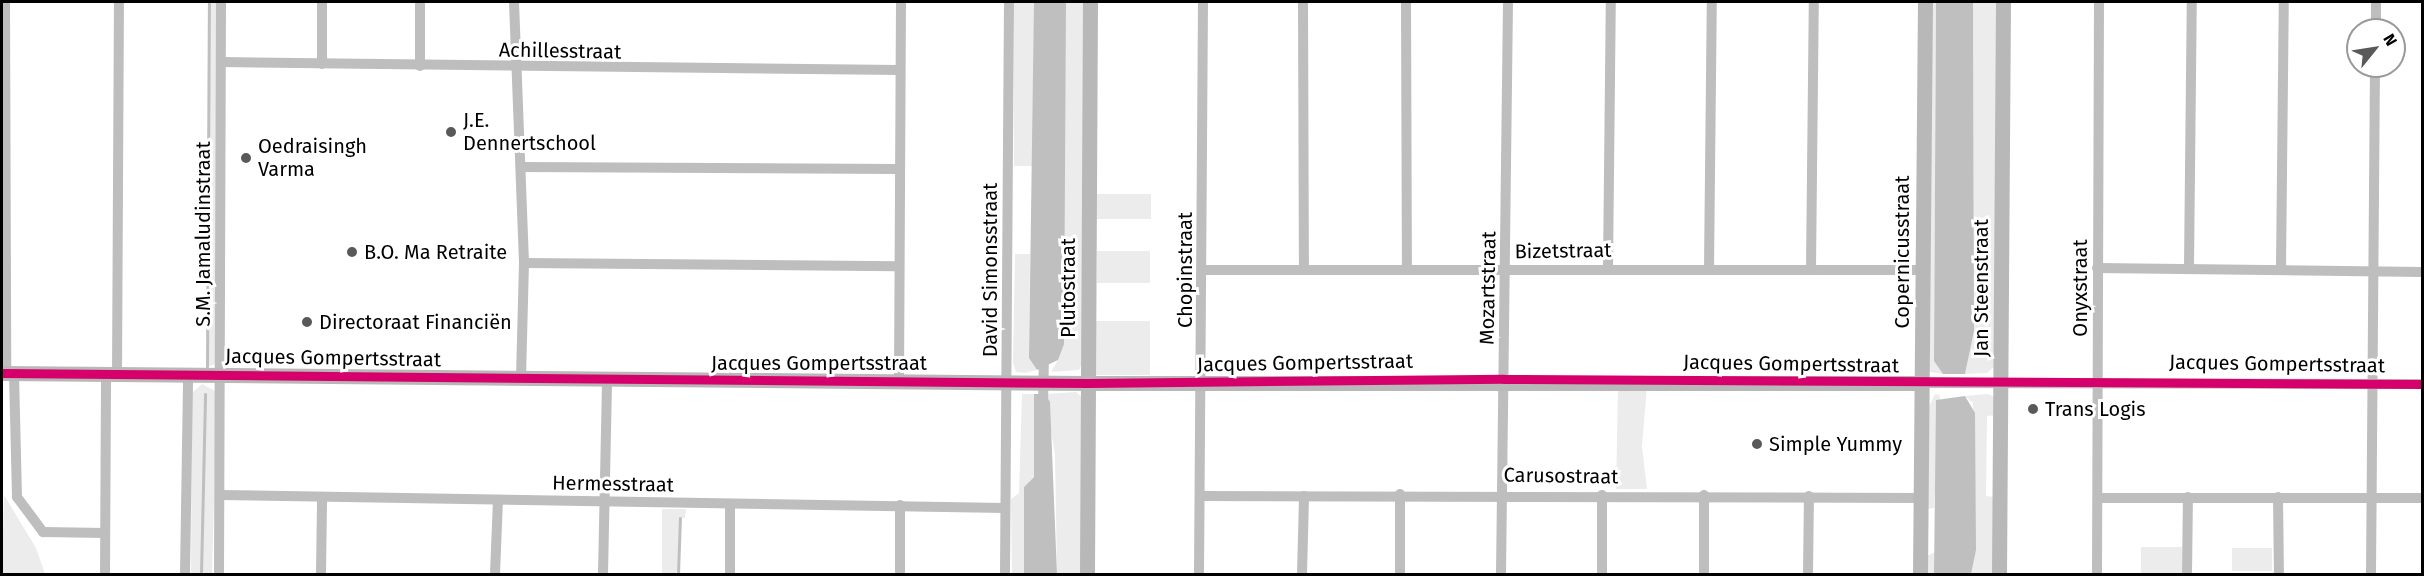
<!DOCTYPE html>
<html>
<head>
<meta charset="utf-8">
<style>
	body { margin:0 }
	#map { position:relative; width:2424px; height:576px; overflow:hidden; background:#fff; font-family:"Fira Sans",sans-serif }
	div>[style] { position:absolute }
	.green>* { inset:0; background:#ececec; transform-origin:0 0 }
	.water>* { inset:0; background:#bfbfbf }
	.stream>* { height:3px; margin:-1.5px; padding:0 1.5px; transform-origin:1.5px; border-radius:1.5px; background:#bfbfbf }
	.canal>* { height:10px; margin:-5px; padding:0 5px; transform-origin:5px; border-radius:5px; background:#bfbfbf }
	.street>* { height:10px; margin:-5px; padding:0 5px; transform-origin:5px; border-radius:5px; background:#bebebe }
	.secondary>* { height:15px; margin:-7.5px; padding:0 7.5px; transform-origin:7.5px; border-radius:7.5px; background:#b8b8b8 }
	.cycleway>* { height:9px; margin:-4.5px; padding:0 4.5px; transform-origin:4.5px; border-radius:4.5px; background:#d6006c }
	.dots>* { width:16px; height:16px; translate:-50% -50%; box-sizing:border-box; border:3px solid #fff; border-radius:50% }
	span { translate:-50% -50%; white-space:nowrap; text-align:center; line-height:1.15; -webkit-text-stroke:6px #fff; paint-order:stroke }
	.street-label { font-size:20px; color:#000 }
	.poi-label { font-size:20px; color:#000 }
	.left { translate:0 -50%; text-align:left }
	.frame { position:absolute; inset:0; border:3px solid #000; pointer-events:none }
	.north { position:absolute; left:2346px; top:18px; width:60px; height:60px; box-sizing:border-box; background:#fff; border:2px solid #999; border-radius:50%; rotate:60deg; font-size:16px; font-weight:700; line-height:24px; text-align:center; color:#000 }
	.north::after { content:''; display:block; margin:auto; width:21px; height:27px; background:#595959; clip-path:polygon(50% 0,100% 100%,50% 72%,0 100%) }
</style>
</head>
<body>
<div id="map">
	<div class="green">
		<div style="clip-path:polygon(209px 2px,217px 2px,219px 363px,207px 367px)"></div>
		<div style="left:1014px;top:2px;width:20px;height:164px"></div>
		<div style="clip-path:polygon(1066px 2px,1086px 2px,1082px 364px,1079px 370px,1051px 372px,1058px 360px)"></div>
		<div style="clip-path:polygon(1930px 2px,1936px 2px,1934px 361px,1943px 374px,1930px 372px,1928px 363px)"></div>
		<div style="clip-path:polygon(1973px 2px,1997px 2px,1994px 367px,1987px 373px,1965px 374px,1974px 331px)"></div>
		<div style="left:1097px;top:194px;width:54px;height:25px"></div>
		<div style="left:1097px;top:251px;width:53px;height:32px"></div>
		<div style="clip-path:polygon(1015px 254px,1030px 254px,1029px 358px,1037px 370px,1025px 373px,1016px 372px,1013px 363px)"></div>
		<div style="left:1094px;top:321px;width:56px;height:54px"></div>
		<div style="clip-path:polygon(202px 384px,217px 392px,212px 574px,191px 574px,192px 393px)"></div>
		<div style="clip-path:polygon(1618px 385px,1647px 386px,1642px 446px,1647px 489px,1616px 489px)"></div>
		<div style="clip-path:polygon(1076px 392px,1083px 398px,1082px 574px,1057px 574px,1055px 455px,1045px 394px)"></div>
		<div style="clip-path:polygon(1022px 394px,1034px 394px,1034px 477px,1024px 487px,1024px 574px,1012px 574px,1011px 499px,1019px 493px)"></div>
		<div style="clip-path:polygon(1935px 394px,1940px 395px,1934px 508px,1927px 509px,1928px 409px)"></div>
		<div style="clip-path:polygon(1987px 394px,1993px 396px,1997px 415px,1987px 416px,1986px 496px,1995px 497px,1995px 574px,1971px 574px,1973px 403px,1965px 396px)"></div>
		<div style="clip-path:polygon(4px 495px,36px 548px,45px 574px,2px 574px)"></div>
		<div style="clip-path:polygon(662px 509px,686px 509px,685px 518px,680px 518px,678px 574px,662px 574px)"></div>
		<div style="left:2141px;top:547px;width:41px;height:27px"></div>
		<div style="left:2232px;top:548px;width:40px;height:23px"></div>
		<div style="clip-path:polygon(1935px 552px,1934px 574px,1926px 574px,1927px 556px)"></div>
	</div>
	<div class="water">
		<div style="clip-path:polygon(1034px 2px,1066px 2px,1064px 344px,1058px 360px,1037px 370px,1029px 358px)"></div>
		<div style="clip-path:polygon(1936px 2px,1973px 2px,1974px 331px,1965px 374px,1943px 374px,1934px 361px)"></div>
		<div style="clip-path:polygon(1034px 394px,1045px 394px,1050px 402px,1057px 574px,1024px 574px,1024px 487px,1034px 477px)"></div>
		<div style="clip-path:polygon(1965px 396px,1975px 413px,1976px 550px,1971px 574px,1934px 574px,1936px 400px)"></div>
	</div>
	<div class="stream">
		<div style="left:207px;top:367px;width:365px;rotate:-89.7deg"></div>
		<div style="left:201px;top:574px;width:180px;rotate:-88.7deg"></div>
		<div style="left:678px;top:574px;width:56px;rotate:-88deg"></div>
	</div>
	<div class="canal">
		<div style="left:1043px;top:406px;width:50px;rotate:-88.9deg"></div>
	</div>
	<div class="street">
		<div style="left:5px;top:2px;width:371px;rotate:89.8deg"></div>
		<div style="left:322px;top:2px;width:62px;rotate:90deg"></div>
		<div style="left:514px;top:2px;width:261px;rotate:87.8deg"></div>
		<div style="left:524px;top:263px;width:115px;rotate:91.5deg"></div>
		<div style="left:1303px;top:2px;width:267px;rotate:89.8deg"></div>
		<div style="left:1406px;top:2px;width:268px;rotate:89.8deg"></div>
		<div style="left:2376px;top:30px;width:28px;rotate:-90deg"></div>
		<div style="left:221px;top:62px;width:679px;rotate:0.68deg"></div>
		<div style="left:420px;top:66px;width:64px;rotate:-90deg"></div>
		<div style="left:521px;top:167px;width:377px;rotate:0.3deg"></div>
		<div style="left:524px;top:263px;width:374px;rotate:0.5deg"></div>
		<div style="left:2189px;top:267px;width:265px;rotate:-89.4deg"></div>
		<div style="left:1608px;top:268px;width:266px;rotate:-89.4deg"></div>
		<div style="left:2097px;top:268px;width:325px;rotate:0.7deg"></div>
		<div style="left:2281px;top:268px;width:266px;rotate:-89.4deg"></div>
		<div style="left:1709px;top:269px;width:267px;rotate:-89.4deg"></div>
		<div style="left:1811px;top:269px;width:267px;rotate:-89.4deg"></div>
		<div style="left:1203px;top:270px;width:719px"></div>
		<div style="left:14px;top:374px;width:123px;rotate:88.6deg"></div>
		<div style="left:17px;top:497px;width:44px;rotate:53.4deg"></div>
		<div style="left:43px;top:532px;width:62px;rotate:0.9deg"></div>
		<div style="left:117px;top:375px;width:373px;rotate:-89.7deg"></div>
		<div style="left:899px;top:381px;width:379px;rotate:-89.7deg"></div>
		<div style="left:1922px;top:383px;width:500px;rotate:0.11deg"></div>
		<div style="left:1400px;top:494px;width:80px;rotate:90deg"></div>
		<div style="left:220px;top:495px;width:785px;rotate:0.95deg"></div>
		<div style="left:1602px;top:495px;width:79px;rotate:90deg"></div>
		<div style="left:1704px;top:495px;width:79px;rotate:90deg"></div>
		<div style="left:1200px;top:496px;width:721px;rotate:0.16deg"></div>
		<div style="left:2278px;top:497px;width:77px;rotate:89.3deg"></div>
		<div style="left:2099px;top:498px;width:323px"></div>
		<div style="left:730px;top:504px;width:70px;rotate:90deg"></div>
		<div style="left:900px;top:505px;width:69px;rotate:90deg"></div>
		<div style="left:105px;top:574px;width:199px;rotate:-89.7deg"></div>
		<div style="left:185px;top:574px;width:199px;rotate:-89.1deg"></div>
		<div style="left:219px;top:574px;width:572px;rotate:-89.8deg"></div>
		<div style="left:321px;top:574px;width:76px;rotate:-89.2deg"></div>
		<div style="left:495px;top:574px;width:74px;rotate:-87.7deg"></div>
		<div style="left:603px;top:574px;width:193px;rotate:-88.8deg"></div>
		<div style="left:1005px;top:574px;width:572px;rotate:-89.6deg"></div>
		<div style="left:1199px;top:574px;width:572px;rotate:-89.6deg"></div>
		<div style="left:1302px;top:574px;width:78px;rotate:-88.5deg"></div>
		<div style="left:1501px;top:574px;width:572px;rotate:-89.3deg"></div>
		<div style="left:1808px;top:574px;width:78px;rotate:-89.3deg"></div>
		<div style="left:2097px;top:574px;width:572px;rotate:-89.8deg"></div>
		<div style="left:2187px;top:574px;width:77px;rotate:-89.3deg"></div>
		<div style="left:2371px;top:574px;width:508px;rotate:-89.55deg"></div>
	</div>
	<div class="secondary">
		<div style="left:2px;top:373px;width:1086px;rotate:0.53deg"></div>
		<div style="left:1088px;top:383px;width:834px"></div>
		<div style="left:1087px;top:574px;width:572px;rotate:-89.7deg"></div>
		<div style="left:1920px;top:574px;width:572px;rotate:-89.5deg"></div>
		<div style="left:1999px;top:574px;width:572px;rotate:-89.6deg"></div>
	</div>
	<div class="cycleway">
		<div style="left:2px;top:373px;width:1086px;rotate:0.53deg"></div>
		<div style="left:1088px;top:383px;width:416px;rotate:-0.6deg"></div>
		<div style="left:1504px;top:379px;width:918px;rotate:0.31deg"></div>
	</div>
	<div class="dots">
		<div style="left:451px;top:132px;background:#595959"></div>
		<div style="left:246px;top:158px;background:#595959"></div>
		<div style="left:352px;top:252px;background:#595959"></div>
		<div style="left:307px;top:322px;background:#595959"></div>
		<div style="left:2033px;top:409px;background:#595959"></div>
		<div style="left:1757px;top:444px;background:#595959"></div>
	</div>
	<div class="street-label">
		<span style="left:560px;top:51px;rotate:1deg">Achillesstraat</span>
		<span style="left:203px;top:234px;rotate:-90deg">S.M. Jamaludinstraat</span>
		<span style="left:1563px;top:251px;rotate:-1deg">Bizetstraat</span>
		<span style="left:1902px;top:252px;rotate:-90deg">Copernicusstraat</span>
		<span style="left:990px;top:270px;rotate:-90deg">David Simonsstraat</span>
		<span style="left:1185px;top:270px;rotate:-90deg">Chopinstraat</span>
		<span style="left:1068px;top:288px;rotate:-90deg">Plutostraat</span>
		<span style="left:1488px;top:288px;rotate:-89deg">Mozartstraat</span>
		<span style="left:1981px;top:288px;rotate:-90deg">Jan Steenstraat</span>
		<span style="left:2080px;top:288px;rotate:-90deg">Onyxstraat</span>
		<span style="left:333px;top:358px;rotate:1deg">Jacques Gompertsstraat</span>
		<span style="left:819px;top:363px">Jacques Gompertsstraat</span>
		<span style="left:1305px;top:363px;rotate:-1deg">Jacques Gompertsstraat</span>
		<span style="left:1791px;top:364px;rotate:1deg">Jacques Gompertsstraat</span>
		<span style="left:2277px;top:364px;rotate:1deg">Jacques Gompertsstraat</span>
		<span style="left:1561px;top:476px;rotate:1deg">Carusostraat</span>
		<span style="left:613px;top:484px;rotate:1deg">Hermesstraat</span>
	</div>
	<div class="poi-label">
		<span class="left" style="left:463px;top:132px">J.E.<br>Dennertschool</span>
		<span class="left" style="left:258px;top:158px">Oedraisingh<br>Varma</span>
		<span class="left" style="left:364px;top:252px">B.O. Ma Retraite</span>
		<span class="left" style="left:319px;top:322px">Directoraat Financiën</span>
		<span class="left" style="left:2045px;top:409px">Trans Logis</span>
		<span class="left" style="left:1769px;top:444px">Simple Yummy</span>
	</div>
	<div class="frame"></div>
	<div class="north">N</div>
</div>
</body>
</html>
